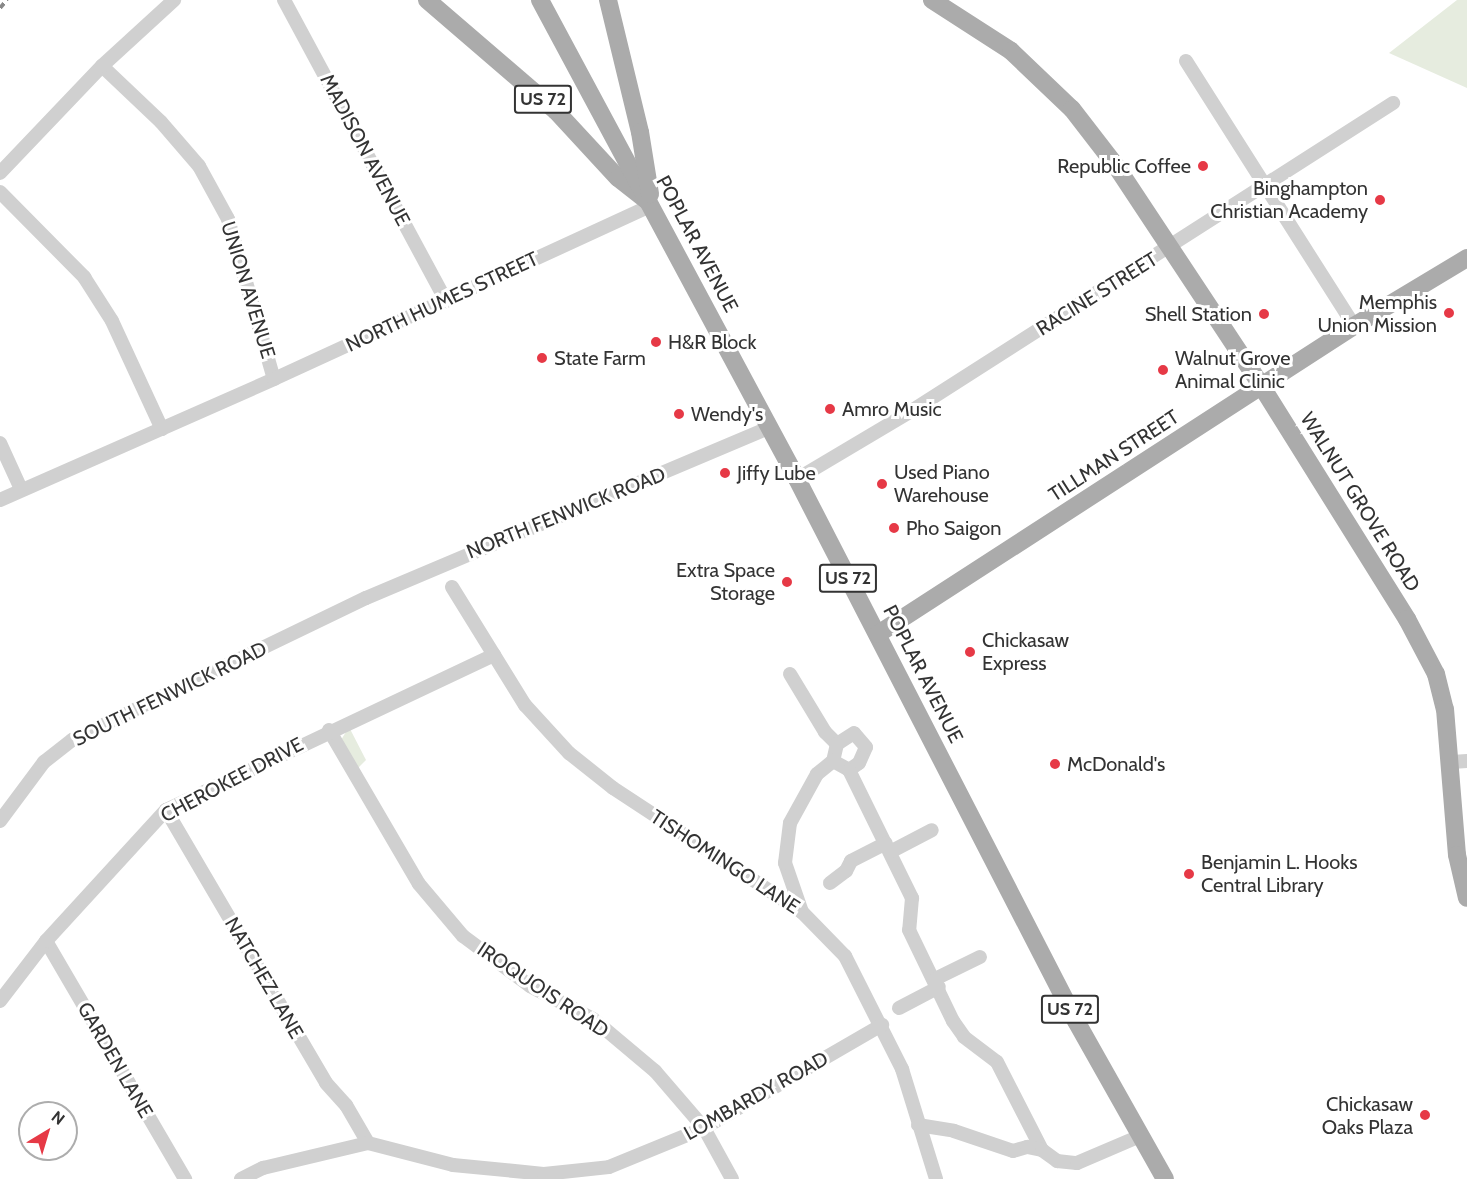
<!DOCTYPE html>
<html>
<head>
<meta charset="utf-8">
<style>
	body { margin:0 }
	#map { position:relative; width:1467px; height:1179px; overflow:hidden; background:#fff; font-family:Cabin,sans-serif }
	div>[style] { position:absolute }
	.green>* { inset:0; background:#e6ecdf }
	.minor>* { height:14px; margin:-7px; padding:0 7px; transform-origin:7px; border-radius:7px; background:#d0d0d0 }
	.major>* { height:18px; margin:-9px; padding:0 9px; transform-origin:9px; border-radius:9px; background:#ababab }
	.rail>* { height:4px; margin-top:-2px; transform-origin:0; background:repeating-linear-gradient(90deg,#888 0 6px,transparent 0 10.5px) }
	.dots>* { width:16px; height:16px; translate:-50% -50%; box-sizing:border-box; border:3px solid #fff; border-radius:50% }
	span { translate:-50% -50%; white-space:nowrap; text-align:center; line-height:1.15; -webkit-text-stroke:6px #fff; paint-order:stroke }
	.shield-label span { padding:2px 4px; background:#fff; border:2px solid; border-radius:4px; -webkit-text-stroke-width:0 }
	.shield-label { font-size:18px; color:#333; font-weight:700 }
	.street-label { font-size:20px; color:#333 }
	.poi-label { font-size:20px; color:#333 }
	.right { translate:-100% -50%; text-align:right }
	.left { translate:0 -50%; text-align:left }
	.north { position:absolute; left:18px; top:1101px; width:60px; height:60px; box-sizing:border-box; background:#fff; border:2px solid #adadad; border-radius:50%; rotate:38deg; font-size:16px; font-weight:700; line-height:24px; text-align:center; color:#333 }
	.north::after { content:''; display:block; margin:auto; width:21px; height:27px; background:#e63946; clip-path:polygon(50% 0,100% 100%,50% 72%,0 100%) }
</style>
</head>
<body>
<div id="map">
	<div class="green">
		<div style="clip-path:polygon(1457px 0,1467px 0,1467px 88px,1389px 53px)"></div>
		<div style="clip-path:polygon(349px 727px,366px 760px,358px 768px,341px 740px)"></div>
	</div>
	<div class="minor">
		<div style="left:284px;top:0;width:342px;rotate:61.7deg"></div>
		<div style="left:1186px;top:61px;width:314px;rotate:57.6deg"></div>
		<div style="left:102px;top:66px;width:81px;rotate:43.5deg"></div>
		<div style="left:161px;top:122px;width:58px;rotate:49.2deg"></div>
		<div style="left:199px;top:166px;width:60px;rotate:61.3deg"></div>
		<div style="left:228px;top:219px;width:166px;rotate:74deg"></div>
		<div style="left:0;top:173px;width:148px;rotate:-46.4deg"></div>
		<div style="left:102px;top:66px;width:98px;rotate:-42.5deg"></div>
		<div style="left:0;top:192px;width:120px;rotate:45.3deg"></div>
		<div style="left:84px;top:277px;width:52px;rotate:57.5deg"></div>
		<div style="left:112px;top:321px;width:119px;rotate:65.2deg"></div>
		<div style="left:0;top:443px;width:51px;rotate:65.5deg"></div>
		<div style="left:797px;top:479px;width:135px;rotate:-30.7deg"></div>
		<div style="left:913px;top:410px;width:570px;rotate:-32.6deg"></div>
		<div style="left:0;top:500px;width:300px;rotate:-23.8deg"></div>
		<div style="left:274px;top:379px;width:416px;rotate:-24.7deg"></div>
		<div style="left:452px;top:587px;width:139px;rotate:58.3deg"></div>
		<div style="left:525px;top:705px;width:65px;rotate:47.5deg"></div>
		<div style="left:569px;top:753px;width:56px;rotate:38.5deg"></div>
		<div style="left:613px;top:788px;width:226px;rotate:33.3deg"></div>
		<div style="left:802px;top:912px;width:62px;rotate:45.7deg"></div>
		<div style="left:845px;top:956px;width:127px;rotate:63.2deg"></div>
		<div style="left:902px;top:1069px;width:115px;rotate:72.8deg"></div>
		<div style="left:790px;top:674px;width:68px;rotate:58.9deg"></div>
		<div style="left:825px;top:732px;width:17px;rotate:45deg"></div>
		<div style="left:329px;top:730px;width:178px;rotate:59.7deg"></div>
		<div style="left:419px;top:884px;width:68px;rotate:49.8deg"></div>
		<div style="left:463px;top:936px;width:84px;rotate:36.7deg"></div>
		<div style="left:530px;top:986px;width:71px;rotate:27.6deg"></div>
		<div style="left:593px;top:1019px;width:81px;rotate:40deg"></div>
		<div style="left:655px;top:1071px;width:75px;rotate:49.3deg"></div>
		<div style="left:704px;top:1128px;width:58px;rotate:61.2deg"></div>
		<div style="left:1452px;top:762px;width:15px;rotate:-4deg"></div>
		<div style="left:849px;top:770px;width:12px;rotate:-35deg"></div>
		<div style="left:859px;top:763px;width:17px;rotate:-66deg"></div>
		<div style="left:866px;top:747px;width:18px;rotate:-131deg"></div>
		<div style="left:854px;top:733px;width:20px;rotate:147deg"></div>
		<div style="left:837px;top:744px;width:17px;rotate:103deg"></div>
		<div style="left:833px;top:761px;width:18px;rotate:29deg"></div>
		<div style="left:849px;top:770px;width:143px;rotate:63.8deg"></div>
		<div style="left:912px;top:898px;width:32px;rotate:95deg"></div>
		<div style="left:909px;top:930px;width:101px;rotate:64.2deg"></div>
		<div style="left:953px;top:1021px;width:19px;rotate:55deg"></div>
		<div style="left:964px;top:1037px;width:41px;rotate:37.1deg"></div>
		<div style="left:997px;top:1062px;width:99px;rotate:62.9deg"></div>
		<div style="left:166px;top:810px;width:316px;rotate:59.6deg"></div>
		<div style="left:326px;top:1083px;width:30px;rotate:48deg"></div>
		<div style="left:346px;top:1105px;width:44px;rotate:59.9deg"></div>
		<div style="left:0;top:821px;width:74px;rotate:-53.3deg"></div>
		<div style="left:44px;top:762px;width:36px;rotate:-38deg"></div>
		<div style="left:72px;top:740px;width:326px;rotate:-25.8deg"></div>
		<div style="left:366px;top:598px;width:435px;rotate:-22.9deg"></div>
		<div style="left:890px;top:852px;width:47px;rotate:-27.6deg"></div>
		<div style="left:830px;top:883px;width:20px;rotate:-37deg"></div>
		<div style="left:846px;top:871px;width:11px;rotate:-63deg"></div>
		<div style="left:851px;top:861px;width:39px;rotate:-27deg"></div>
		<div style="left:802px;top:912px;width:52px;rotate:-109.1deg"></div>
		<div style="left:785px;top:863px;width:40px;rotate:-82.9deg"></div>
		<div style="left:790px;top:823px;width:56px;rotate:-61.1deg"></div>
		<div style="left:817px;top:774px;width:21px;rotate:-39deg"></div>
		<div style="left:46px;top:941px;width:276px;rotate:59.7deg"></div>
		<div style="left:935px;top:979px;width:50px;rotate:-26.1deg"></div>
		<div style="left:0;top:1001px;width:76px;rotate:-52.5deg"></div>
		<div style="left:46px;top:941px;width:178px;rotate:-47.5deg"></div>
		<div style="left:166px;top:810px;width:363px;rotate:-25.3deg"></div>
		<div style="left:899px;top:1008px;width:45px;rotate:-27.7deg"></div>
		<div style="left:918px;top:1125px;width:36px;rotate:9deg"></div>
		<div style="left:954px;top:1131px;width:62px;rotate:18.7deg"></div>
		<div style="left:1013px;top:1151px;width:15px;rotate:-16deg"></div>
		<div style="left:1027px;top:1147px;width:15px;rotate:11deg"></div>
		<div style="left:1042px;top:1150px;width:19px;rotate:36deg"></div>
		<div style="left:1057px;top:1161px;width:20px;rotate:6deg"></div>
		<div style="left:1077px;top:1163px;width:69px;rotate:-23.2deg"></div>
		<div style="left:241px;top:1179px;width:25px;rotate:-27deg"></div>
		<div style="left:263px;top:1168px;width:108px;rotate:-13.4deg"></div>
		<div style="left:368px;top:1143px;width:88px;rotate:14.5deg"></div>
		<div style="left:453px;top:1165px;width:91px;rotate:5.6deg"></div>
		<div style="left:544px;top:1174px;width:65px;rotate:-6.1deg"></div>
		<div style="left:609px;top:1167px;width:103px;rotate:-22.3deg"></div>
		<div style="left:704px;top:1128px;width:206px;rotate:-30.1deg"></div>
	</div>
	<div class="major">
		<div style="left:427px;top:0;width:170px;rotate:40.7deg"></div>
		<div style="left:556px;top:111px;width:91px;rotate:47.2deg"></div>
		<div style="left:618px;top:178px;width:36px;rotate:38deg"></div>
		<div style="left:540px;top:0;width:544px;rotate:61.78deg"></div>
		<div style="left:797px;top:479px;width:610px;rotate:62.76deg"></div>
		<div style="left:1076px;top:1021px;width:181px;rotate:60.6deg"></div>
		<div style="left:608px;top:0;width:136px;rotate:76.4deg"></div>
		<div style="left:640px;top:132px;width:63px;rotate:80.8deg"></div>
		<div style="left:932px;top:0;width:94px;rotate:32.8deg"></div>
		<div style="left:1011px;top:51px;width:84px;rotate:43.6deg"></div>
		<div style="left:1072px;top:109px;width:72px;rotate:52.3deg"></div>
		<div style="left:1116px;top:166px;width:265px;rotate:56.5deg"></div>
		<div style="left:1262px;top:387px;width:274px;rotate:58deg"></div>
		<div style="left:1407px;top:619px;width:62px;rotate:62.2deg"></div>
		<div style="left:1436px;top:674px;width:36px;rotate:76deg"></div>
		<div style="left:1445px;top:709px;width:146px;rotate:85.3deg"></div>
		<div style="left:1457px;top:855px;width:44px;rotate:76.9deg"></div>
		<div style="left:878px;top:634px;width:567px;rotate:-32.91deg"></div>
		<div style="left:1354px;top:326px;width:132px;rotate:-31deg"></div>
	</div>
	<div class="rail">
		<div style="left:0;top:8px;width:11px;rotate:-49deg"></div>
	</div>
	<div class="dots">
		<div style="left:1203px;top:166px;background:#e63946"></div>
		<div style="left:1380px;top:200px;background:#e63946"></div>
		<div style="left:1449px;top:313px;background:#e63946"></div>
		<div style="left:1264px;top:314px;background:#e63946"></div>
		<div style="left:656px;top:342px;background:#e63946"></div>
		<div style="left:542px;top:358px;background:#e63946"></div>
		<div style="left:1163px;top:370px;background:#e63946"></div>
		<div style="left:830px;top:409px;background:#e63946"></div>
		<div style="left:679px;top:414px;background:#e63946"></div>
		<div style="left:725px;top:473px;background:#e63946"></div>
		<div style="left:882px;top:484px;background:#e63946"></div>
		<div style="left:894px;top:528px;background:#e63946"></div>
		<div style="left:787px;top:582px;background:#e63946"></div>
		<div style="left:970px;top:652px;background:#e63946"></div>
		<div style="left:1055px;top:764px;background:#e63946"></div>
		<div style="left:1189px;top:874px;background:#e63946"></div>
		<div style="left:1425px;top:1115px;background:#e63946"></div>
	</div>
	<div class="shield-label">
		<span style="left:543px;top:99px">US 72</span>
		<span style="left:848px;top:578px">US 72</span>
		<span style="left:1070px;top:1009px">US 72</span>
	</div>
	<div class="street-label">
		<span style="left:365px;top:150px;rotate:62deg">MADISON AVENUE</span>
		<span style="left:697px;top:244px;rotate:62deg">POPLAR AVENUE</span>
		<span style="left:248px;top:290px;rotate:73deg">UNION AVENUE</span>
		<span style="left:1097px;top:294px;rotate:-32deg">RACINE STREET</span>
		<span style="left:442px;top:302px;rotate:-25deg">NORTH HUMES STREET</span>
		<span style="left:1114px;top:456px;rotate:-33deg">TILLMAN STREET</span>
		<span style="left:1360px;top:502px;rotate:58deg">WALNUT GROVE ROAD</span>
		<span style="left:566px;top:513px;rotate:-22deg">NORTH FENWICK ROAD</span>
		<span style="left:923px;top:674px;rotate:63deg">POPLAR AVENUE</span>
		<span style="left:170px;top:694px;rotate:-26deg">SOUTH FENWICK ROAD</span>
		<span style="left:232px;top:780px;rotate:-28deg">CHEROKEE DRIVE</span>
		<span style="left:725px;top:862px;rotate:33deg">TISHOMINGO LANE</span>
		<span style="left:264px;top:978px;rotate:60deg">NATCHEZ LANE</span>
		<span style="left:543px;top:990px;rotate:34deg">IROQUOIS ROAD</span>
		<span style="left:115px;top:1060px;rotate:60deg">GARDEN LANE</span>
		<span style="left:756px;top:1096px;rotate:-29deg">LOMBARDY ROAD</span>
	</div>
	<div class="poi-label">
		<span class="right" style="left:1191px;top:166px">Republic Coffee</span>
		<span class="right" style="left:1368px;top:200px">Binghampton<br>Christian Academy</span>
		<span class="right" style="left:1437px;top:314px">Memphis<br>Union Mission</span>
		<span class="right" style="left:1252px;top:314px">Shell Station</span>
		<span class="left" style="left:668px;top:342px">H&amp;R Block</span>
		<span class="left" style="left:554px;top:358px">State Farm</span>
		<span class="left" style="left:1175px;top:370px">Walnut Grove<br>Animal Clinic</span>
		<span class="left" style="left:842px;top:409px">Amro Music</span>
		<span class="left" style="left:691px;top:414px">Wendy's</span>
		<span class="left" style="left:894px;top:484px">Used Piano<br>Warehouse</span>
		<span class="left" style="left:737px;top:473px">Jiffy Lube</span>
		<span class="left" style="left:906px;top:528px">Pho Saigon</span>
		<span class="right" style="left:775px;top:582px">Extra Space<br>Storage</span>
		<span class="left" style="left:982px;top:652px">Chickasaw<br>Express</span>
		<span class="left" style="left:1067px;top:764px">McDonald's</span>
		<span class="left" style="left:1201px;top:874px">Benjamin L. Hooks<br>Central Library</span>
		<span class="right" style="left:1413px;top:1116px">Chickasaw<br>Oaks Plaza</span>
	</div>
	<div class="north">N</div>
</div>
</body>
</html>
